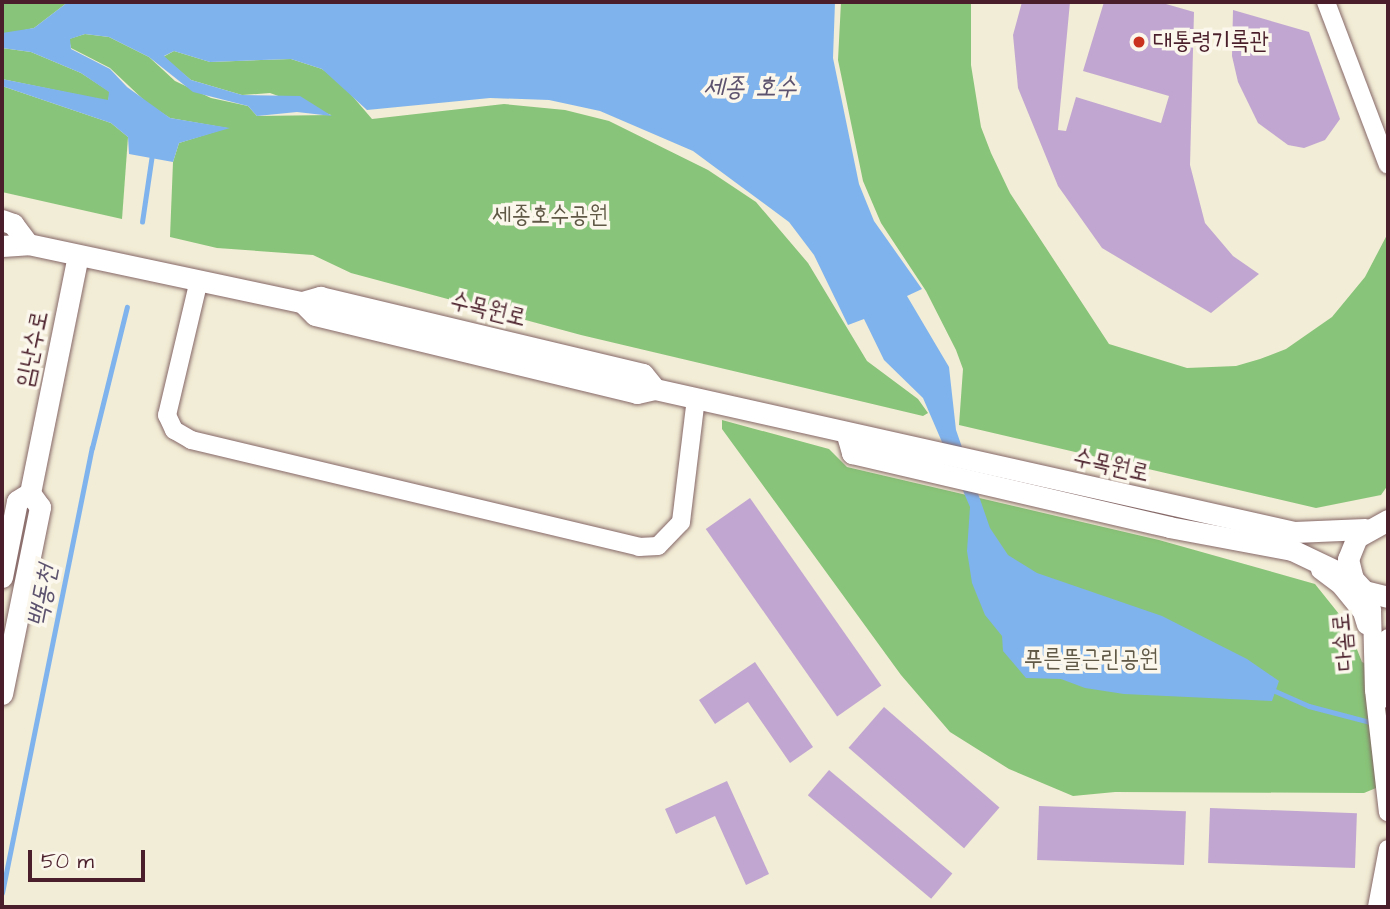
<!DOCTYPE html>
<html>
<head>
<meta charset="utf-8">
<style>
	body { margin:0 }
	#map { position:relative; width:1390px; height:909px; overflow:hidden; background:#f2edd6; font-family:"Architects Daughter","Poor Story",sans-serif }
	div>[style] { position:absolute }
	.green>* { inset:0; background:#88c479 }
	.water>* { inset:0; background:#7fb3ed }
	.stream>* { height:4.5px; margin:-2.25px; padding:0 2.25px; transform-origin:2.25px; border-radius:2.25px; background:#7fb3ed }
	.building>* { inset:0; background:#c1a6d1; transform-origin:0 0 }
	.roads { filter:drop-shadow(0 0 2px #856767) drop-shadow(0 0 2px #856767) }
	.minor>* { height:18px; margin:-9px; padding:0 9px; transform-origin:9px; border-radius:9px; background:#fff }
	.tertiary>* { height:21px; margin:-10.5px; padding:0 10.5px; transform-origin:10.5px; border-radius:10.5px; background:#fff }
	.dots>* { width:19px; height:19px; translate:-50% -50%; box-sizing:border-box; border:4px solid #fbf7ec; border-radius:50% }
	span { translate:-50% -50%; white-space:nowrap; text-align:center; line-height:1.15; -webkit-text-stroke:7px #fbf7ec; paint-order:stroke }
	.poi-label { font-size:24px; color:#4a1f2b }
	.left { translate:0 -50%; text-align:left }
	.park-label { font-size:24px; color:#605946 }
	.street-label { font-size:24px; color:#4a1f2b }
	.water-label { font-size:26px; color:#5d536f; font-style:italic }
	.frame { position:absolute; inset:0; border:4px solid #4a1f2b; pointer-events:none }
	.scale { position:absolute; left:28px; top:850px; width:117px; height:32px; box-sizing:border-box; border:4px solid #4a1f2b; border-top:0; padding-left:9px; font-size:21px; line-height:24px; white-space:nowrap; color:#4a1f2b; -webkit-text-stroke:5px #fbf7ec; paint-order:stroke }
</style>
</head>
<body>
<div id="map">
	<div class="green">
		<div style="clip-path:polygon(2px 2px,68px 2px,34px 28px,11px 33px,2px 33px)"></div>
		<div style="clip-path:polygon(841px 2px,971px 2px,971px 65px,981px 127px,991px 153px,1010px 193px,1109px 344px,1187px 368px,1236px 366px,1260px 359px,1286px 349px,1332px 317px,1365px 277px,1388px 233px,1388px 485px,1381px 495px,1316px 508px,959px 425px,963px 369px,956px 350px,926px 291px,881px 223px,863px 181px,838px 60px)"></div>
		<div style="clip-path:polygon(85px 34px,109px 37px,149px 57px,175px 81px,211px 98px,248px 106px,257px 116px,331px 115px,270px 93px,242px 95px,191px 80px,163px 57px,174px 51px,210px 62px,291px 59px,322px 69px,342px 84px,372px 119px,504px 104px,565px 110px,609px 121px,708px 170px,756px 202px,808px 263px,867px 361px,918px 399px,928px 413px,923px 416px,581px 335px,351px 273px,313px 255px,217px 248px,170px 237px,173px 162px,179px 143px,227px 128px,170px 118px,147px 103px,110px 68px,71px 48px,69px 39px)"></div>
		<div style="clip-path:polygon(2px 48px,31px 52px,81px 73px,110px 92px,108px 101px,2px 79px)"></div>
		<div style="clip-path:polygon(2px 86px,111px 123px,128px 137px,122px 219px,2px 192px)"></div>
		<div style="clip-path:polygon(722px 420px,829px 449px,847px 467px,1159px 540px,1315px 584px,1347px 624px,1362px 662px,1388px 675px,1388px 783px,1364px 793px,1115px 792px,1073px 796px,1009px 769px,950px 732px,901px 675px,722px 429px)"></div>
	</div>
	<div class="water">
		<div style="clip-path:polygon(68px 2px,835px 2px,833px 58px,859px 184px,874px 221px,922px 289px,907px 296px,949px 367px,956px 430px,990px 528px,1008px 555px,1037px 573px,1162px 616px,1247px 659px,1279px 681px,1272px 701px,1124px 694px,1085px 688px,1061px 679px,1026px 678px,1003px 651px,1002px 636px,985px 615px,972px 583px,967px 551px,970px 507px,923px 398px,884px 360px,864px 319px,848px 325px,814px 255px,789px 222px,693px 151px,600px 111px,549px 100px,490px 98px,367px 110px,322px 69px,291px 59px,210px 62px,174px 51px,164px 56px,191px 80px,242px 95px,300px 96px,332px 116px,297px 112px,257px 116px,248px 106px,193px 92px,149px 57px,109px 37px,85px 34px,70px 39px,71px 49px,110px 69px,127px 87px,170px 118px,230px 128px,179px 143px,173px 162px,129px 154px,128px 137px,111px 123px,2px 86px,2px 79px,108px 100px,109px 92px,81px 73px,31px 52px,2px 48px,2px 33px,34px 28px)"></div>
	</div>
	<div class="stream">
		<div style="left:142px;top:222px;width:69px;rotate:-81.6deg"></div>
		<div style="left:1273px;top:690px;width:39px;rotate:24deg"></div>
		<div style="left:1309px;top:706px;width:67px;rotate:14.7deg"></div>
		<div style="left:2px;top:893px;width:454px;rotate:-78.6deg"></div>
		<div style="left:92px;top:448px;width:145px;rotate:-76.1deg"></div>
	</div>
	<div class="building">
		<div style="clip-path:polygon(1022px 2px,1070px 2px,1058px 130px,1066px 131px,1076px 97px,1161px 123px,1169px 96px,1083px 71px,1104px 2px,1159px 2px,1194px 12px,1190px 165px,1205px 223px,1233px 256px,1259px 274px,1211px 313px,1102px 248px,1058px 186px,1018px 88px,1013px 35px)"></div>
		<div style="clip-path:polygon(1233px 10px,1309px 32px,1340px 119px,1325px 140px,1304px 148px,1288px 145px,1258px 123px,1238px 82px,1232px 56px)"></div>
		<div style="left:750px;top:498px;width:229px;height:54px;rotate:55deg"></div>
		<div style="clip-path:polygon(755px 662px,813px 747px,790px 763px,748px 702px,715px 724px,699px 700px)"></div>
		<div style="left:884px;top:707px;width:153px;height:54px;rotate:41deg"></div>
		<div style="left:829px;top:770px;width:161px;height:33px;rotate:40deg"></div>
		<div style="clip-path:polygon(727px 781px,769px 874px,746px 885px,715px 816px,676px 834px,665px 809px)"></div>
		<div style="left:1039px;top:806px;width:147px;height:54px;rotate:2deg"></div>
		<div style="left:1210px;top:808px;width:147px;height:55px;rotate:2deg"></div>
	</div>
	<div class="roads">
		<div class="minor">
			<div style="left:1326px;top:2px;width:174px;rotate:69.2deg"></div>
			<div style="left:199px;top:280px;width:139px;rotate:103.3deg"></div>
			<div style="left:167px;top:415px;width:17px;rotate:65deg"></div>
			<div style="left:174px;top:430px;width:20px;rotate:30deg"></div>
			<div style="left:191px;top:440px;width:461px;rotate:13.4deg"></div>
			<div style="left:639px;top:547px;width:19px;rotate:-3deg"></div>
			<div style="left:658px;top:546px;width:33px;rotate:-46deg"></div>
			<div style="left:681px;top:522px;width:125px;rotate:-83.1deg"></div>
			<div style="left:1320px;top:570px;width:25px;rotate:37deg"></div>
			<div style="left:1340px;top:585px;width:35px;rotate:51deg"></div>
			<div style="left:1362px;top:612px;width:14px;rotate:73deg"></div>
			<div style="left:1364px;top:591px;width:21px;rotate:67deg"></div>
			<div style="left:1372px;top:610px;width:80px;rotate:88.6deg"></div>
			<div style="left:1374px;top:690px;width:123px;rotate:83.5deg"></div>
			<div style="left:1388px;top:638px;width:61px;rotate:90deg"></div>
			<div style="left:1377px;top:907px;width:59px;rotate:-79.3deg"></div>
		</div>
		<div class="tertiary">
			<div style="left:2px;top:220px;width:12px;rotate:20deg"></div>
			<div style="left:13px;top:224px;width:25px;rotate:53deg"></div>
			<div style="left:2px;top:246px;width:26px;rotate:-4deg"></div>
			<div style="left:28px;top:244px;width:280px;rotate:12deg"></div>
			<div style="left:302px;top:302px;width:19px;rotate:-16deg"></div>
			<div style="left:320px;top:297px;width:332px;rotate:13.4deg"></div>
			<div style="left:643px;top:374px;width:19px;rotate:51deg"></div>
			<div style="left:302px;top:302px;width:18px;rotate:45deg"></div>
			<div style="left:315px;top:315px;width:331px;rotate:13.6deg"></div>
			<div style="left:637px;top:393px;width:18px;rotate:-13deg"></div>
			<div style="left:655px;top:389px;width:655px;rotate:12.61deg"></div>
			<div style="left:1294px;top:532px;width:71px;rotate:-2.4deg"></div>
			<div style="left:847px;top:435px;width:19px;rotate:74deg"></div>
			<div style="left:852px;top:453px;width:326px;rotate:13.1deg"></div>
			<div style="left:1169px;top:527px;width:125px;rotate:10.6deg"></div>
			<div style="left:1292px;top:550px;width:68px;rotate:25.4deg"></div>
			<div style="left:1388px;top:520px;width:35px;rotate:151deg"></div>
			<div style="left:1357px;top:537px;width:24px;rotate:112deg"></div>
			<div style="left:1348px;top:559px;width:21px;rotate:76deg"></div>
			<div style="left:1353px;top:579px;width:16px;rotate:47deg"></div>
			<div style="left:1364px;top:591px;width:25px;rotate:14deg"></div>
			<div style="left:2px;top:577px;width:77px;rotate:-78.8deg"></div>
			<div style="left:17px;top:501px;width:15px;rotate:-32deg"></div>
			<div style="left:2px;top:694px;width:191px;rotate:-78.5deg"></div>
			<div style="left:40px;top:507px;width:17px;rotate:-126deg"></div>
			<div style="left:30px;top:493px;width:242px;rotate:-78.6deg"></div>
		</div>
	</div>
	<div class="dots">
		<div style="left:1139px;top:42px;background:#c8321e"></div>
	</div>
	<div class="poi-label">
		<span class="left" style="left:1153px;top:42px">대통령기록관</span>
	</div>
	<div class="park-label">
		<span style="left:550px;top:216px">세종호수공원</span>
		<span style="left:1091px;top:660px">푸른뜰근린공원</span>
	</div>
	<div class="street-label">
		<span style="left:488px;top:310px;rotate:14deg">수목원로</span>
		<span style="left:33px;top:349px;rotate:-78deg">임난수로</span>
		<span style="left:1111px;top:466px;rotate:13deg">수목원로</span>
		<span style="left:1344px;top:642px;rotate:-95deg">다솜로</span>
	</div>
	<div class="water-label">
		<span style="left:750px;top:88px">세종 호수</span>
		<span style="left:43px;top:596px;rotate:-79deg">백동천</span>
	</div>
	<div class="frame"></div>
	<div class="scale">50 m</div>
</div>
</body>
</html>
